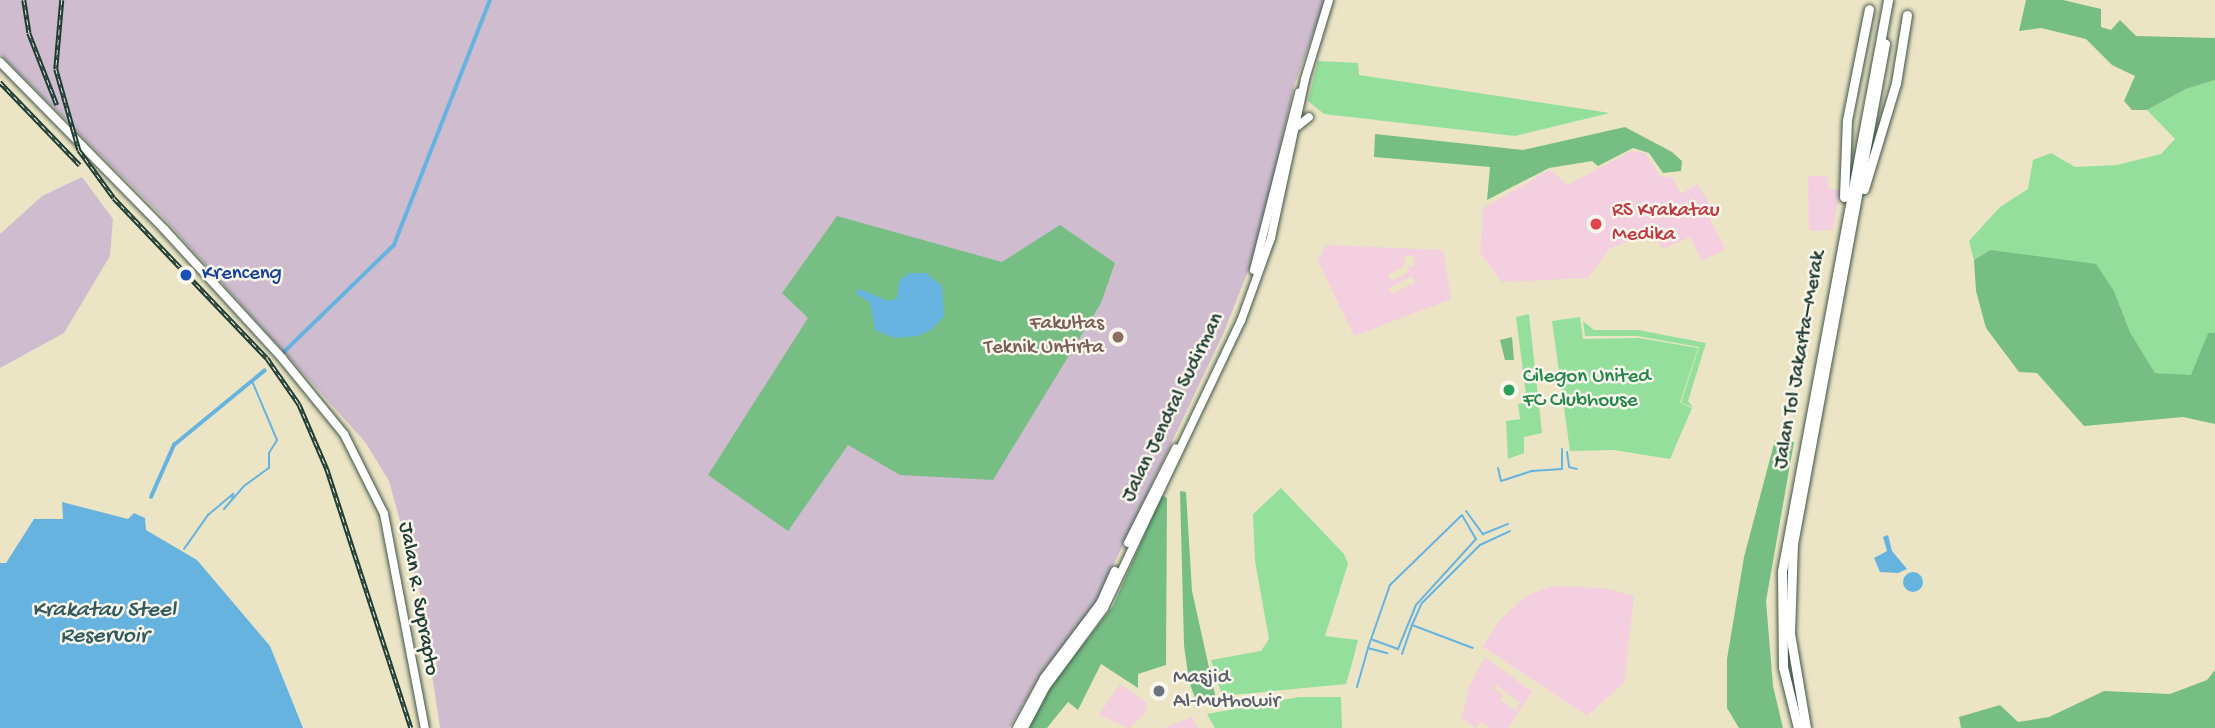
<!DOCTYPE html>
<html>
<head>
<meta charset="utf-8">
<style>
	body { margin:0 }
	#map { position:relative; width:2215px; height:728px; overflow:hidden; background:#ece5c5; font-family:"Gochi Hand",sans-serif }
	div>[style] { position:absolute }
	.built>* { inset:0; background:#f3cfe0 }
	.industrial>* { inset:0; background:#cfbdcf }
	.green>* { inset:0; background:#93df9b }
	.forest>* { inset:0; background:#76be83 }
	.water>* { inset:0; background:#67b3e0 }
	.round { border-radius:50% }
	.stream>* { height:2px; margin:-1px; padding:0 1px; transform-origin:1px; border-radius:1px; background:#67b3e0 }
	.canal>* { height:3.5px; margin:-1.75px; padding:0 1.75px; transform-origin:1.75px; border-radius:1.75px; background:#67b3e0 }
	.roads { filter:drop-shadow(0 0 2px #3e564a) drop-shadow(0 0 2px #3e564a) }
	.trunk>* { height:8px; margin:-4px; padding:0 4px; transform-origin:4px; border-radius:4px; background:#fff }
	.motorway>* { height:9px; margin:-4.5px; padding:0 4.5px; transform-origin:4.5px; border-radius:4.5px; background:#fff }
	.rail>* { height:4.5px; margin-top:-2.25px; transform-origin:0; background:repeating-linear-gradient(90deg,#fbf7ec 0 5px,#1f3d34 0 10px); box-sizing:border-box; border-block:2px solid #1f3d34 }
	.dots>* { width:19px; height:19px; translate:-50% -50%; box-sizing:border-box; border:4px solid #fbf7ec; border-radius:50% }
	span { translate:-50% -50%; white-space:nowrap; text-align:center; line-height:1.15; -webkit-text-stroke:5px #fbf7ec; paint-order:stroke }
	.health-label { font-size:21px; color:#be3a42 }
	.left { translate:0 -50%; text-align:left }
	.transit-label { font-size:21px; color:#164399 }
	.education-label { font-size:21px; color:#785e54 }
	.right { translate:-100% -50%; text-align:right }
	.street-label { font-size:21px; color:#1f3d34 }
	.leisure-label { font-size:21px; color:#27864d }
	.worship-label { font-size:21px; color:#5b616d }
	.water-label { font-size:23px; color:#315a5f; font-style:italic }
</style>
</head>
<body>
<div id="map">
	<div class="built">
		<div style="clip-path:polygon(1631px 151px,1645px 153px,1661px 177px,1672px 177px,1681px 194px,1697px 184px,1715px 213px,1709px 217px,1725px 249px,1702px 261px,1690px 237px,1663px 249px,1649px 233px,1609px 249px,1588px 278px,1502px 282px,1480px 253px,1483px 208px,1550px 170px,1568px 185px)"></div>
		<div style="clip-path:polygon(1808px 176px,1827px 176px,1829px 190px,1840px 189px,1833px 230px,1809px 231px)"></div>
		<div style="clip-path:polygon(evenodd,1326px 245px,1443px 250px,1451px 299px,1354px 336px,1318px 261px,1326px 245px,1405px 255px,1414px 256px,1414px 267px,1407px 267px,1409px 272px,1391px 281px,1388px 275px,1404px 266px,1405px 255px,1326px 245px,1412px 276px,1415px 282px,1392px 294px,1389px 288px,1412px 276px)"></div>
		<div style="clip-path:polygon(1553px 586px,1603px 588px,1634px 596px,1624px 683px,1587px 716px,1483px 647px,1499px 621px,1526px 596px)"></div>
		<div style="clip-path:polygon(evenodd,1485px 657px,1532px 692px,1508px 728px,1490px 728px,1481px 722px,1476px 728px,1461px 718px,1470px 685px,1485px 657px,1496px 685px,1520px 702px,1517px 711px,1500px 700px,1503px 695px,1494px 688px,1496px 685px)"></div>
		<div style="clip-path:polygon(1120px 684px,1146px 702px,1146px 712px,1129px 728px,1099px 715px)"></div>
		<div style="clip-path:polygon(1192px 717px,1198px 728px,1163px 728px)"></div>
	</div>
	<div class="industrial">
		<div style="clip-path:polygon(0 0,1325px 0,1294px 86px,1258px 246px,1224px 332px,1095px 604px,1042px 672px,1009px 728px,440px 728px,420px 593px,389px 481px,365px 442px,161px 215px,0 54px)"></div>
		<div style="clip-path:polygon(82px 177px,113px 219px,110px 256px,64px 333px,0 368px,0 234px,42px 196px)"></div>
	</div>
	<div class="green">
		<div style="clip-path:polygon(1318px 61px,1358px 63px,1359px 75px,1610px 113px,1515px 136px,1324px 114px,1308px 101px)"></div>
		<div style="clip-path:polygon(2215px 80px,2215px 333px,2208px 333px,2191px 376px,2155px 373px,2130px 332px,2114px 291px,1990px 250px,1974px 260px,1969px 241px,2000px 207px,2028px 189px,2033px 160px,2051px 153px,2075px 167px,2117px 165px,2161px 154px,2175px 139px,2147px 110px,2186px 89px)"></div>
		<div style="clip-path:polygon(1529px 314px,1542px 433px,1524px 437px,1524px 453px,1508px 459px,1506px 421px,1520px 419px,1518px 404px,1527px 402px,1516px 317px)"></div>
		<div style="clip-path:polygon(1580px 317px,1583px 339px,1639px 338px,1698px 348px,1680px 403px,1692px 408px,1670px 459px,1614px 450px,1570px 451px,1552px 321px)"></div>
		<div style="clip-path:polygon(1583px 321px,1594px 330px,1638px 330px,1706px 343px,1688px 401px,1693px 407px,1681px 403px,1699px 347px,1637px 336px,1585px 336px)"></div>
		<div style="clip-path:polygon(1281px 488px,1344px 554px,1348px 564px,1325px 636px,1358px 640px,1353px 660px,1346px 684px,1222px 696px,1211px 660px,1261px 651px,1269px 639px,1255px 561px,1253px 514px)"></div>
		<div style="clip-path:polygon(1299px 697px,1341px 697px,1342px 728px,1215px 728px,1207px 714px)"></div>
	</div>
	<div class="forest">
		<div style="clip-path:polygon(2026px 0,2063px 0,2101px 9px,2101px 27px,2111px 30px,2120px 20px,2136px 36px,2215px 38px,2215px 80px,2186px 89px,2147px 110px,2132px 110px,2124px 101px,2135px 76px,2112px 65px,2086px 39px,2041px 28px,2019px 31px)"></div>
		<div style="clip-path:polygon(1625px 127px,1672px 152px,1682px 161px,1681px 171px,1663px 173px,1649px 153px,1633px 148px,1598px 166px,1592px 161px,1549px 168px,1487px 200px,1490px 167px,1374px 157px,1375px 134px,1523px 150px)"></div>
		<div style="clip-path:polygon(837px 216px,1002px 262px,1060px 225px,1115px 263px,1101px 303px,993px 480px,900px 475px,848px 445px,788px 531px,708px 475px,808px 318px,782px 293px)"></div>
		<div style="clip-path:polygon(1990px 250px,2096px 264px,2114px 291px,2130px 332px,2155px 373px,2191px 375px,2208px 333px,2215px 333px,2215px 424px,2183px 417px,2084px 426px,2037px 373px,2019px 372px,1986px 328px,1976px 291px,1974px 260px)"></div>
		<div style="clip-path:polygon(1512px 337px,1514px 360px,1505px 360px,1500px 340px)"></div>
		<div style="clip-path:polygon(1775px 440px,1794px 442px,1766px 601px,1773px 686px,1783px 728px,1739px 728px,1727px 708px,1727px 659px,1744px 557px)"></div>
		<div style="clip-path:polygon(1180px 491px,1186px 492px,1192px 591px,1216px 699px,1196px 700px,1189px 682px,1184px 645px)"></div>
		<div style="clip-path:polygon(1162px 495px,1167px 498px,1166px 665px,1138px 674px,1138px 688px,1101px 664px,1078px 710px,1068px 702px,1047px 728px,1029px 728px,1052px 685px,1113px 606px)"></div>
		<div style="clip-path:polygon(2215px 670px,2215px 728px,1961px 728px,1959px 717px,2000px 705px,2018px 722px,2049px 717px,2104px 691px,2170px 694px,2207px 680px)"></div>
	</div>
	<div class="water">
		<div style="clip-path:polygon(909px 273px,926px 273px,942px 286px,944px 316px,931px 330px,918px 336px,894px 338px,875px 330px,870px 302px,856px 294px,859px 289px,889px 301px,897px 298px,899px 281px)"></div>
		<div style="clip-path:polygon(62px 502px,128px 519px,134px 513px,145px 518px,146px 530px,197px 560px,270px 646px,303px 728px,0 728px,0 563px,6px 563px,34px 519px,63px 519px)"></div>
		<div style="clip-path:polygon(1888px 535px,1892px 551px,1907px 569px,1898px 573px,1880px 572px,1874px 558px,1887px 551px,1883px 537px)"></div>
		<div class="round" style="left:1903px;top:572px;width:20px;height:20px"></div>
	</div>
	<div class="stream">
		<div style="left:1567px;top:452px;width:15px;rotate:82deg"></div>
		<div style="left:1569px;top:467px;width:8px;rotate:14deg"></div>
		<div style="left:1498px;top:468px;width:13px;rotate:77deg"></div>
		<div style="left:1501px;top:481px;width:33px;rotate:-18deg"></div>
		<div style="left:1532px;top:471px;width:30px;rotate:-4deg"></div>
		<div style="left:1562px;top:469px;width:20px;rotate:-90deg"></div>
		<div style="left:224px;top:509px;width:30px;rotate:-49deg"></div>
		<div style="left:244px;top:486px;width:31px;rotate:-36deg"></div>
		<div style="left:269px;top:468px;width:15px;rotate:-90deg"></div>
		<div style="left:269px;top:453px;width:15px;rotate:-58deg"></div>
		<div style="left:277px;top:440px;width:64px;rotate:-113deg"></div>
		<div style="left:1466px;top:511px;width:29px;rotate:54deg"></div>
		<div style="left:1483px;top:534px;width:27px;rotate:-22deg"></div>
		<div style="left:184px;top:549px;width:42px;rotate:-54.8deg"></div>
		<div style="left:208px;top:515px;width:33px;rotate:-40deg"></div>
		<div style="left:233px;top:494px;width:5px;rotate:101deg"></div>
		<div style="left:1412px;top:625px;width:24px;rotate:-66deg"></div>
		<div style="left:1422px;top:603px;width:82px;rotate:-45deg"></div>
		<div style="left:1480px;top:545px;width:33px;rotate:-25deg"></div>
		<div style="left:1368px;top:648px;width:67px;rotate:-70.8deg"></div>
		<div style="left:1390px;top:585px;width:100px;rotate:-44.2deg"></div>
		<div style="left:1462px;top:515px;width:28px;rotate:60deg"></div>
		<div style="left:1476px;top:539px;width:89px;rotate:132.3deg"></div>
		<div style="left:1416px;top:605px;width:48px;rotate:112.2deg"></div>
		<div style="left:1398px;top:649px;width:27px;rotate:-160deg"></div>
		<div style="left:1402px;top:654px;width:31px;rotate:-71deg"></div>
		<div style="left:1412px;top:625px;width:65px;rotate:20.7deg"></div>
		<div style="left:1357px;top:687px;width:41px;rotate:-74.2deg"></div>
		<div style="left:1368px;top:648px;width:20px;rotate:15deg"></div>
	</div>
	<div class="canal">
		<div style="left:283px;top:353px;width:155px;rotate:-44.2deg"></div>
		<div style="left:394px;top:245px;width:263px;rotate:-68.6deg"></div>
		<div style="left:151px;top:497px;width:57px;rotate:-66.1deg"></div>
		<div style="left:174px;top:445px;width:117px;rotate:-39.4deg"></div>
	</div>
	<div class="roads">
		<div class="trunk">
			<div style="left:0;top:62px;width:234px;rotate:45.5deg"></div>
			<div style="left:164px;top:229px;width:175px;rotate:47.5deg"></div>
			<div style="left:282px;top:358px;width:98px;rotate:50.8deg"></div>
			<div style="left:344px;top:434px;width:89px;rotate:63.4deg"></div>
			<div style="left:384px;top:514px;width:218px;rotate:79.2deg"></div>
			<div style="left:1298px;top:126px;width:14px;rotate:-39deg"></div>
			<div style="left:1254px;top:270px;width:183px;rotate:-75.7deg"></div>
			<div style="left:1128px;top:543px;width:106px;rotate:-63.2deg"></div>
			<div style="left:1017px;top:728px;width:57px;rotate:-61.6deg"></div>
			<div style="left:1044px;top:678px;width:95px;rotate:-53.1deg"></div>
			<div style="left:1101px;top:602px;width:34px;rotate:-66deg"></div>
			<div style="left:1024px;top:728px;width:45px;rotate:-62.3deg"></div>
			<div style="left:1045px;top:688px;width:99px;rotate:-53.6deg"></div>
			<div style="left:1104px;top:608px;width:318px;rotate:-64.5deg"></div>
			<div style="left:1241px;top:321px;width:88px;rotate:-70.1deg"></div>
			<div style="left:1271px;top:238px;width:163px;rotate:-77.9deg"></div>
			<div style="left:1305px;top:79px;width:83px;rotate:-73.1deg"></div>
		</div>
		<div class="motorway">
			<div style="left:1864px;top:189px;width:111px;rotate:-73.2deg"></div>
			<div style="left:1896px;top:83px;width:69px;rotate:-80.8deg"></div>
			<div style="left:1844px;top:197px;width:77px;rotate:-87.8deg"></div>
			<div style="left:1847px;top:120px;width:113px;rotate:-78.8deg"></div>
			<div style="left:1798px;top:728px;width:63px;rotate:-103.8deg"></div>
			<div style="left:1783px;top:667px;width:96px;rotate:-90.6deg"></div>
			<div style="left:1782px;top:571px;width:581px;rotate:-79.48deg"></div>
			<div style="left:1806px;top:728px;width:96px;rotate:-99.6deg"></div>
			<div style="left:1790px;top:633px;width:89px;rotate:-88.1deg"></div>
			<div style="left:1793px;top:544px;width:509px;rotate:-79.59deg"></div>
		</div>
	</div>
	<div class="rail">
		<div style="left:24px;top:0;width:33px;rotate:81deg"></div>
		<div style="left:29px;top:33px;width:77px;rotate:68.7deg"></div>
		<div style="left:62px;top:0;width:69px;rotate:95deg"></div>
		<div style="left:56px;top:69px;width:84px;rotate:74.1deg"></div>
		<div style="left:79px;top:150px;width:59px;rotate:53.9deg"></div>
		<div style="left:114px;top:198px;width:221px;rotate:46.3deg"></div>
		<div style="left:267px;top:358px;width:56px;rotate:55.2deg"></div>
		<div style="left:299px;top:404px;width:71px;rotate:66.7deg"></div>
		<div style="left:327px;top:469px;width:272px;rotate:72deg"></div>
		<div style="left:0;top:82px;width:115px;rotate:46.1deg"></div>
	</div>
	<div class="dots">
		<div style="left:1596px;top:224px;background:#e0444e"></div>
		<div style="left:186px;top:275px;background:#1a4fb4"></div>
		<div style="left:1118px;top:337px;background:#8d6e63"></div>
		<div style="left:1509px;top:390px;background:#2e9e5b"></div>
		<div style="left:1159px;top:691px;background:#6b7280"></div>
	</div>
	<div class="health-label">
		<span class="left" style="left:1612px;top:224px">RS Krakatau<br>Medika</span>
	</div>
	<div class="transit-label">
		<span class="left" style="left:202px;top:275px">Krenceng</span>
	</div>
	<div class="education-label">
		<span class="right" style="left:1104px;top:337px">Fakultas<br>Teknik Untirta</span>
	</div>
	<div class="street-label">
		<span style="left:1801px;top:360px;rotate:-80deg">Jalan Tol Jakarta–Merak</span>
		<span style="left:1174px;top:408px;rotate:-64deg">Jalan Jendral Sudirman</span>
		<span style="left:417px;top:599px;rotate:80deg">Jalan R. Suprapto</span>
	</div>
	<div class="leisure-label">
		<span class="left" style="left:1523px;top:390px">Cilegon United<br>FC Clubhouse</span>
	</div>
	<div class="worship-label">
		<span class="left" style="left:1173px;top:691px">Masjid<br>Al-Muthowir</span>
	</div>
	<div class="water-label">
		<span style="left:104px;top:624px">Krakatau Steel<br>Reservoir</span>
	</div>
</div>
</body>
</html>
